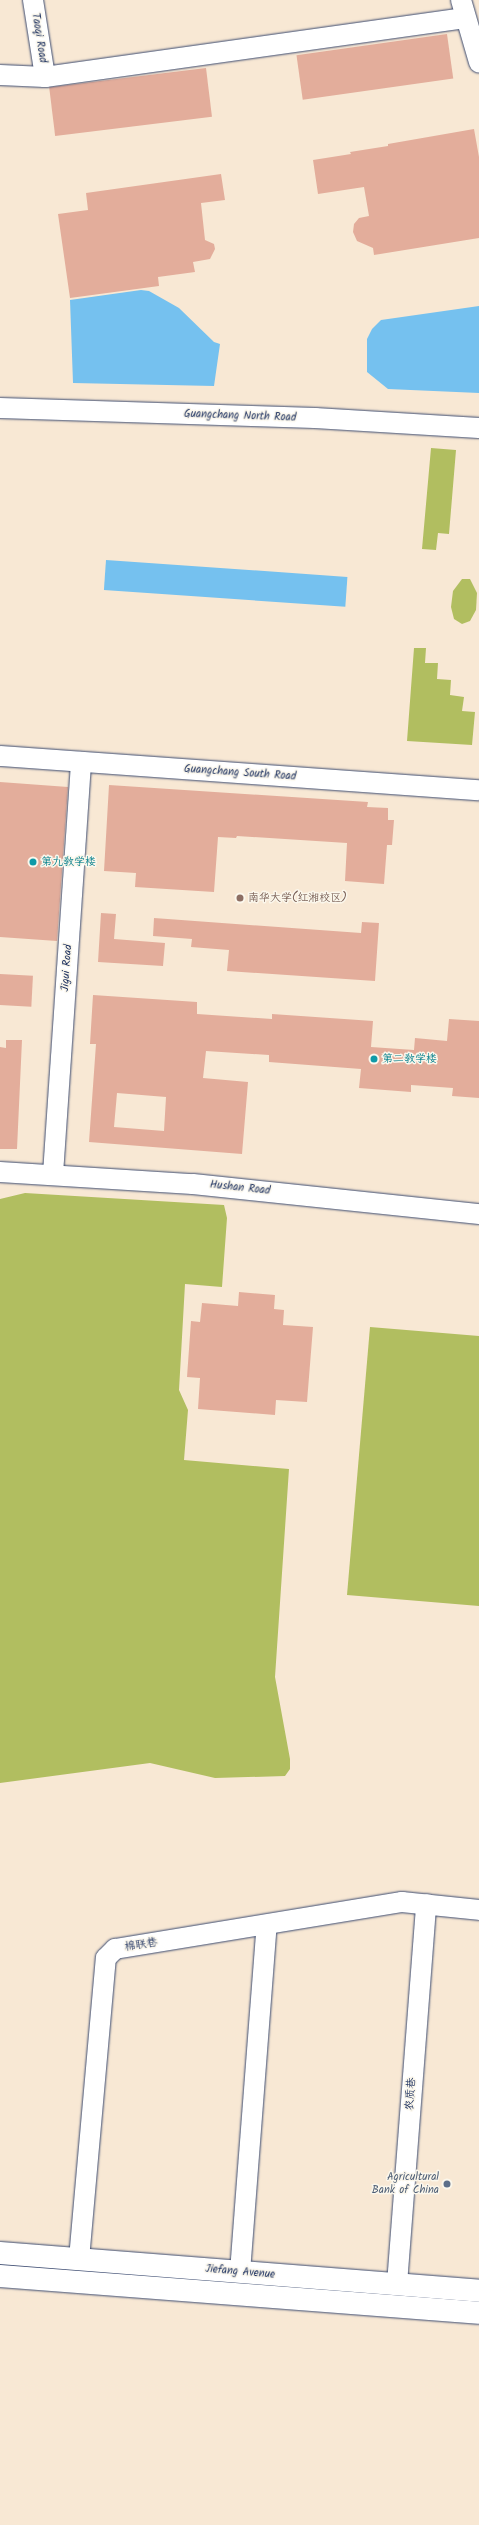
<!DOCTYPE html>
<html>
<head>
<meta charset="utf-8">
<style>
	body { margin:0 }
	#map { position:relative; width:479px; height:2525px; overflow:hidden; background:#f8e8d4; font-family:Kalam,"LXGW WenKai TC",sans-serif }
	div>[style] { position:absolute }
	.green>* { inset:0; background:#b1be60 }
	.water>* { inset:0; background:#75c1ef; transform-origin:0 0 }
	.building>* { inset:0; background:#e3ad9b; transform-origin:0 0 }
	.roads { filter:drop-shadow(0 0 1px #3c4b70) drop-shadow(0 0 1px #3c4b70) }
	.minor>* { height:20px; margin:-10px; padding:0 10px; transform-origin:10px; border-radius:10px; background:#fff }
	.highway>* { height:22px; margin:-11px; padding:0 11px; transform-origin:11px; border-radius:11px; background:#fff }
	.dots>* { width:11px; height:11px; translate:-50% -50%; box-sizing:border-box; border:2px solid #fbf7ec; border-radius:50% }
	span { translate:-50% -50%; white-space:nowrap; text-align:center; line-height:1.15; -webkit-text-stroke:3px #fbf7ec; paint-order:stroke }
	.street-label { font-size:11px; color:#1b2f5e }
	.culture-label { font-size:11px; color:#0d838f }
	.left { translate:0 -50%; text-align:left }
	.education-label { font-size:11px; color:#785e54 }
	.service-label { font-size:11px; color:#4e5e75 }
	.right { translate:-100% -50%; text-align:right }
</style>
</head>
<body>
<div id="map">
	<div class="green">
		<div style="clip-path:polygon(431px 448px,456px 450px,449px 534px,438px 533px,436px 550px,422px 549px)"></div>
		<div style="clip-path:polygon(462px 579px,470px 579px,477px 593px,476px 610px,470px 621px,462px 624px,454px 619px,451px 607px,453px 591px)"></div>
		<div style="clip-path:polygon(414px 648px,426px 648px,425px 663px,438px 663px,437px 679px,451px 680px,450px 695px,464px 697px,462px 711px,475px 712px,472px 745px,407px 741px)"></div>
		<div style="clip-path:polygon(25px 1193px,224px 1205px,227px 1218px,222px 1287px,185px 1284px,179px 1390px,188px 1410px,184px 1460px,289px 1469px,275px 1677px,290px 1759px,290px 1769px,285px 1776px,215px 1778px,150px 1763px,0 1783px,0 1199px)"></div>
		<div style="clip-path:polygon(370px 1327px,479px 1336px,479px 1606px,347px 1595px)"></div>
	</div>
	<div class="water">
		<div style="clip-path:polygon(141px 290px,149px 291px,179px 308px,214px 342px,220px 344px,214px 386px,73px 383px,70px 300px)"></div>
		<div style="clip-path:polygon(479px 306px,479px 393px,388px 389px,367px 372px,367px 339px,372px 329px,381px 320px)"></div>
		<div style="left:106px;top:560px;width:242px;height:30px;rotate:4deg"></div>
	</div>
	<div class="building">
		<div style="left:447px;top:34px;width:45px;height:152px;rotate:82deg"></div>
		<div style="left:206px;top:68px;width:49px;height:158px;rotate:83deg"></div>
		<div style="clip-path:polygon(474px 129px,479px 157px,479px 238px,374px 255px,373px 248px,357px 241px,353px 232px,354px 224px,359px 218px,369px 216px,364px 187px,318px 194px,313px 160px,351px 154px,350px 152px,388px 146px,388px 144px)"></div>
		<div style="clip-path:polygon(221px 174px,225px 200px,201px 203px,205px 240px,214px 244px,215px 249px,210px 259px,193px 262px,195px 272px,158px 277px,159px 286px,70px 298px,58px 214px,88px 210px,86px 193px)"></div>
		<div style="clip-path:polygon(0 782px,68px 787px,57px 941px,0 937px)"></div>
		<div style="clip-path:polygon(109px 785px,368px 802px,367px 807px,388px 808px,388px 820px,394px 820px,392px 845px,387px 845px,384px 884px,345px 881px,347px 843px,237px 836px,236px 838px,218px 837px,214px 892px,135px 887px,136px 873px,104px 871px)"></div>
		<div style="clip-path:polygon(101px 913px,116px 914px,114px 939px,165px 943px,163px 966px,98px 962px)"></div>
		<div style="clip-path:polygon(154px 918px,361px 933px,362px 922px,379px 923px,375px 981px,227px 971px,229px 950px,191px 947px,192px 939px,153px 936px)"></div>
		<div style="left:0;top:974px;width:33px;height:31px;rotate:3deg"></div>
		<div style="clip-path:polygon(evenodd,93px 995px,197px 1002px,197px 1014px,272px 1019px,272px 1014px,373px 1021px,371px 1047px,414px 1050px,415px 1038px,447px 1041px,449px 1019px,479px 1021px,479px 1098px,452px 1096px,453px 1088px,411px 1085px,411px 1092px,359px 1088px,361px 1069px,269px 1062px,269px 1055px,206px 1051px,203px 1078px,248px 1082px,242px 1154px,89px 1142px,96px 1044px,90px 1044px,93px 995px,117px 1093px,166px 1097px,164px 1131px,114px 1127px,117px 1093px)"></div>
		<div style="clip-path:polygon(6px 1040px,22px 1040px,17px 1149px,0 1149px,0 1047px,6px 1048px)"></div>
		<div style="clip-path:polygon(239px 1292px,275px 1295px,274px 1309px,284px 1310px,283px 1325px,313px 1327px,307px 1402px,276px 1400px,275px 1415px,198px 1409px,200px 1378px,187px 1377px,191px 1321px,200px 1322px,202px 1303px,238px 1306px)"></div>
	</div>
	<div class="roads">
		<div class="minor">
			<div style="left:33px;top:0;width:78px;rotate:81.1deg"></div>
			<div style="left:461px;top:0;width:65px;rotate:73.8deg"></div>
			<div style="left:0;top:75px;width:45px;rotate:2.5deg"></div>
			<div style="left:45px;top:77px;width:424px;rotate:-8deg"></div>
			<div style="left:0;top:408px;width:315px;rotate:1.8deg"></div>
			<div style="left:315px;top:418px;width:164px;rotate:3.5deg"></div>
			<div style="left:0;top:756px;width:480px;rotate:4.1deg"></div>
			<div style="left:0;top:1172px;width:193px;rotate:3.6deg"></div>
			<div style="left:193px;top:1184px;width:288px;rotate:6deg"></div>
			<div style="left:53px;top:1174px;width:413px;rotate:-86.1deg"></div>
			<div style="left:79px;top:2259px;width:302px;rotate:-84.9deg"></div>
			<div style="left:106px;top:1958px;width:13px;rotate:-45deg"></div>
			<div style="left:115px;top:1949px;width:291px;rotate:-9.3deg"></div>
			<div style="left:402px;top:1902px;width:77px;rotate:5.9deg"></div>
			<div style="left:240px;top:2272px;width:348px;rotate:-85.6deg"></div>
			<div style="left:397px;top:2284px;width:381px;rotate:-85.6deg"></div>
		</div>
		<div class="highway">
			<div style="left:0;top:2253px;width:481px;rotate:4.5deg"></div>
			<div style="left:0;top:2276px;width:480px;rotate:4.4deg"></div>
		</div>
	</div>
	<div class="dots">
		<div style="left:33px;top:862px;background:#0f9aa8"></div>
		<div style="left:240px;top:898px;background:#8d6e63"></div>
		<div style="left:374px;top:1059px;background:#0f9aa8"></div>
		<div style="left:447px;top:2184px;background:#5c6f8a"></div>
	</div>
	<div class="street-label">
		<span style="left:39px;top:38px;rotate:81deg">Taoqi Road</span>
		<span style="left:240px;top:416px;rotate:2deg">Guangchang North Road</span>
		<span style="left:240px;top:773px;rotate:4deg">Guangchang South Road</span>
		<span style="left:67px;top:968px;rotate:-86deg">Jigui Road</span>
		<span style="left:240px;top:1188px;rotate:6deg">Hushan Road</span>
		<span style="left:141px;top:1945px;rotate:-9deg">棉联巷</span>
		<span style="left:411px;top:2094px;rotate:-86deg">农质巷</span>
		<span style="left:240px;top:2272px;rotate:5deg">Jiefang Avenue</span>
	</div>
	<div class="culture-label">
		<span class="left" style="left:41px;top:862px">第九教学楼</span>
		<span class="left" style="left:382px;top:1059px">第二教学楼</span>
	</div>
	<div class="education-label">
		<span class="left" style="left:248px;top:898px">南华大学(红湘校区)</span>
	</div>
	<div class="service-label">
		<span class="right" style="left:439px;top:2184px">Agricultural<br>Bank of China</span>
	</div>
</div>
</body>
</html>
